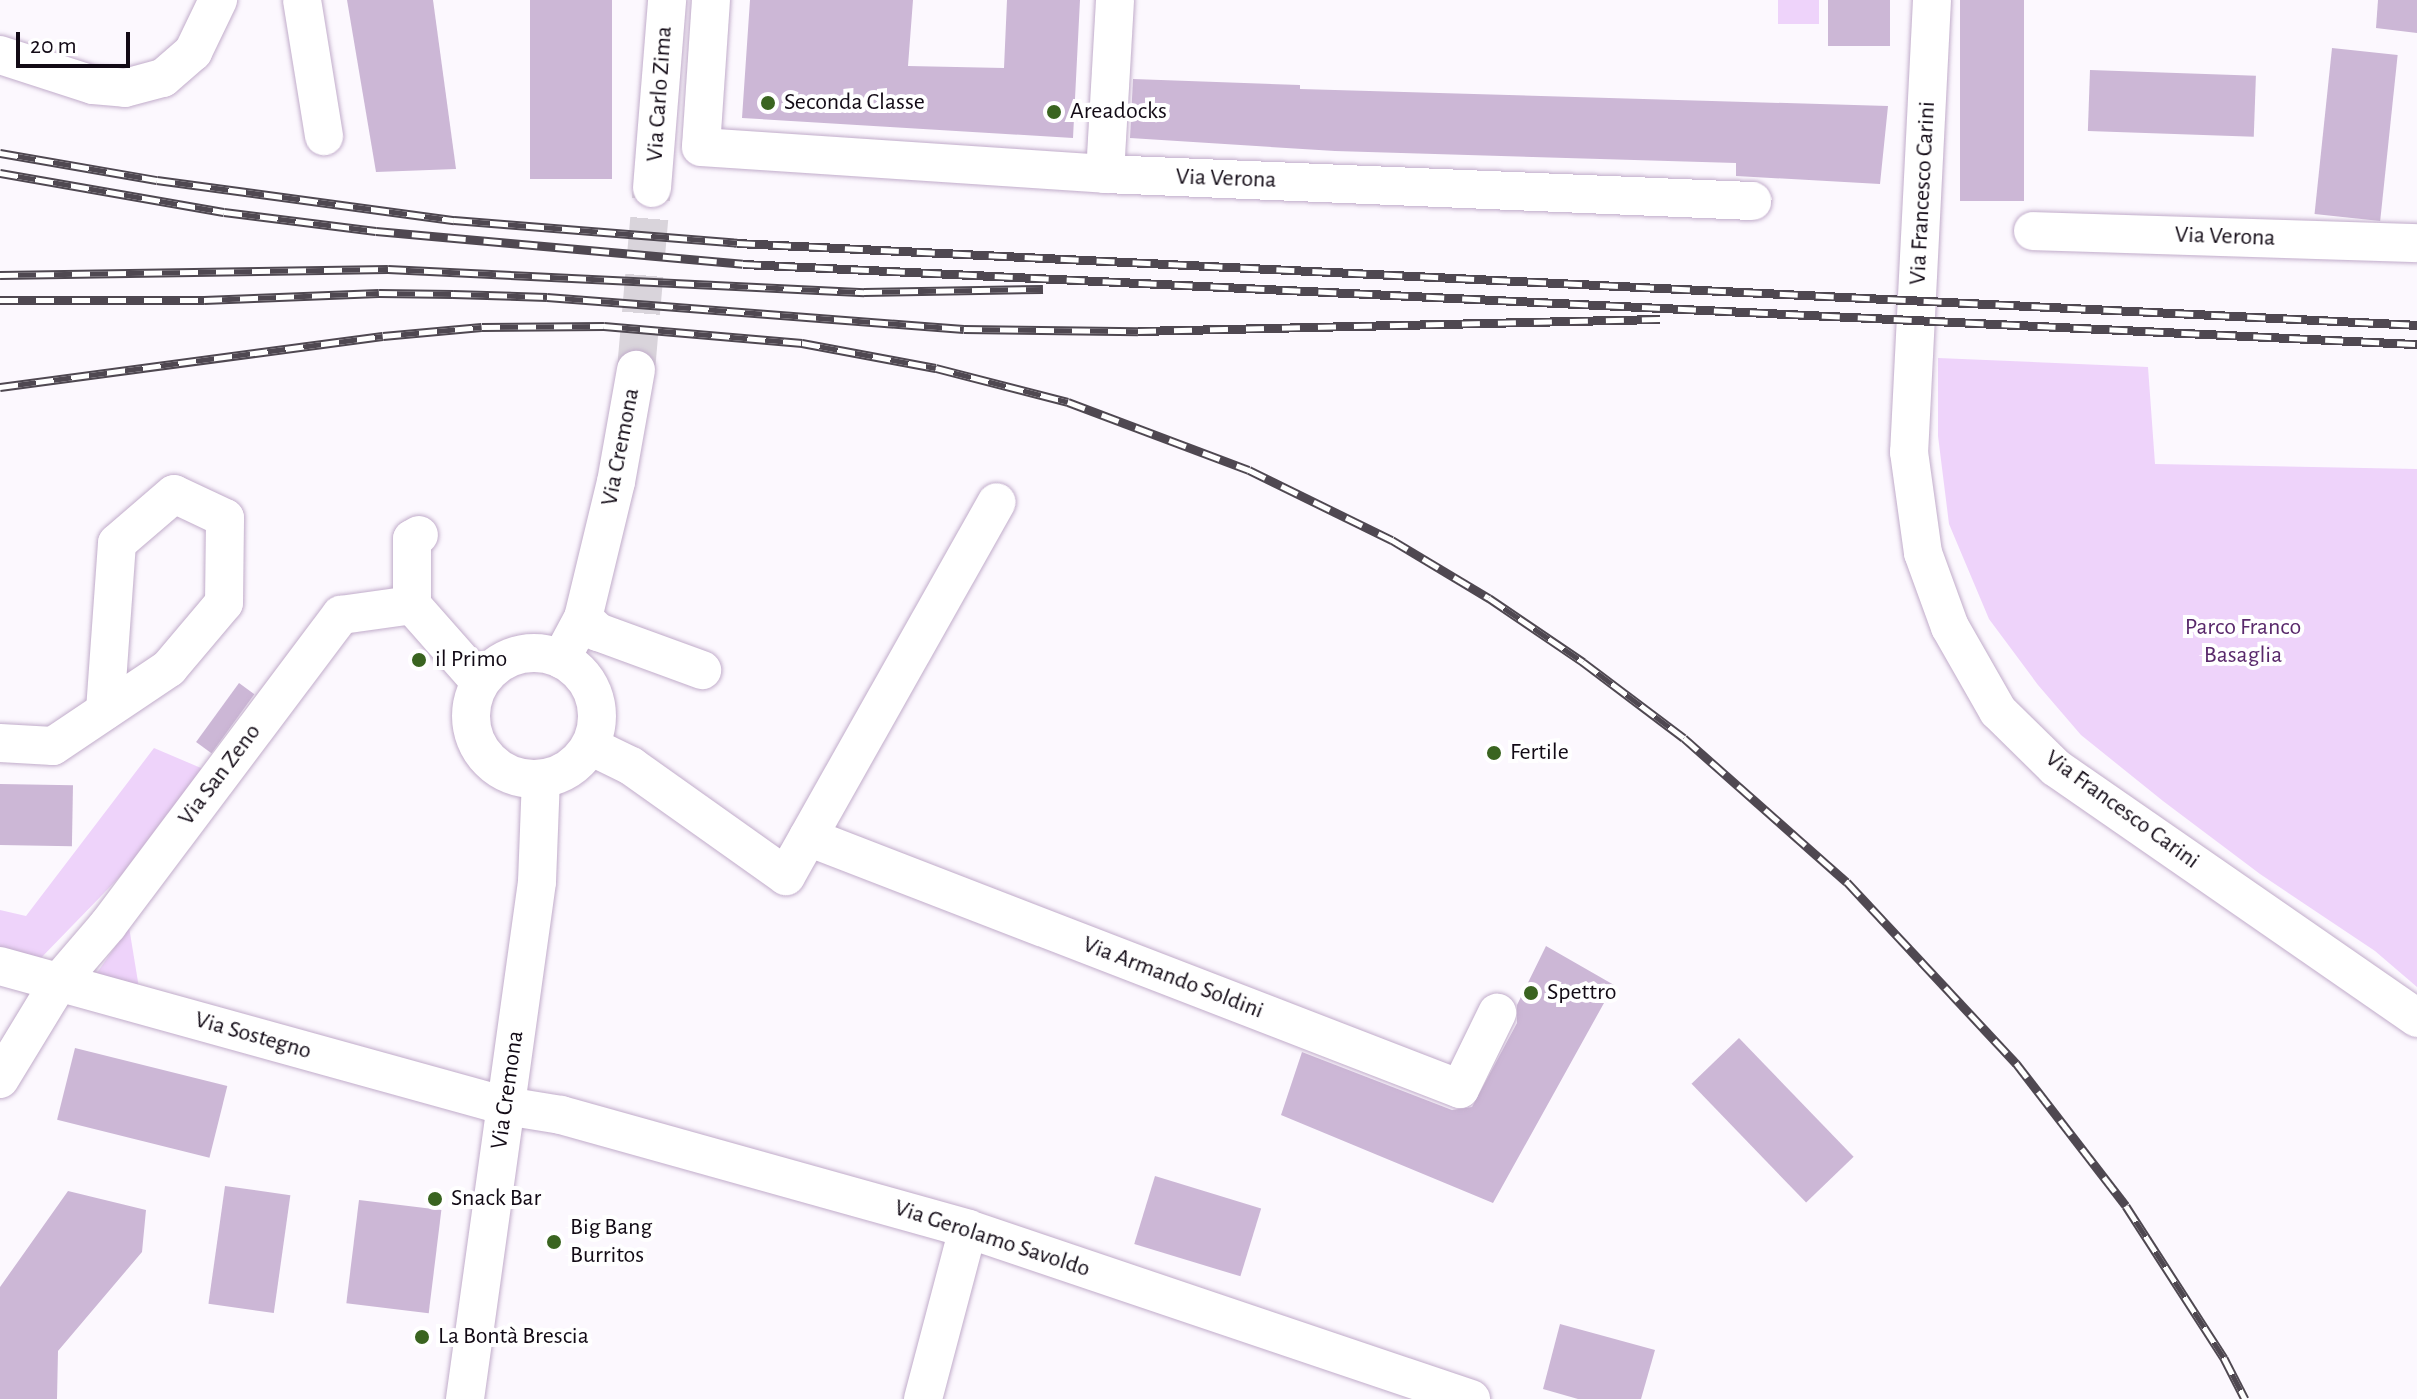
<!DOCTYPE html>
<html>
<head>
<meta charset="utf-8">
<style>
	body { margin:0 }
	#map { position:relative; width:2417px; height:1399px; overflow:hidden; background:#fcf8fe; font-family:"Alegreya Sans",sans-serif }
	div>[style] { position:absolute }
	.green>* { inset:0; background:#eed3fa; transform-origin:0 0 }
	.building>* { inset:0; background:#ccb7d6; transform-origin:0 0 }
	.minor-tunnel>* { height:38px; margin-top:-19px; transform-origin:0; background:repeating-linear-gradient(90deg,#d9d4db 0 38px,transparent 0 57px) }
	.roads { filter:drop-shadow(0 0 2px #c1acca) drop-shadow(0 0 2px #c1acca) }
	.minor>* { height:38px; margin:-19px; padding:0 19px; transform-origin:19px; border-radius:19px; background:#fff }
	.minor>.ring { margin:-19px; padding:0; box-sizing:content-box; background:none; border:38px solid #fff; border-radius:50% }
	.rail>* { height:9px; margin-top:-4.5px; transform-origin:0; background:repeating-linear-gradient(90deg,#fff 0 18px,#4f4851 0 36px); box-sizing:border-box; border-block:2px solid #4f4851 }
	.dots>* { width:22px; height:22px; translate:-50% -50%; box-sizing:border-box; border:4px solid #fff; border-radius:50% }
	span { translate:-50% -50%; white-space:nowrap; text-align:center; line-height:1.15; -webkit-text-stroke:8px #fff; paint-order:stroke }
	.street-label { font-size:24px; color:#120a15 }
	.poi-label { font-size:24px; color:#120a15 }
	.left { translate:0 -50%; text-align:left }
	.park-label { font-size:24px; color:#59296b }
	.scale { position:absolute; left:16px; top:32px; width:114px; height:36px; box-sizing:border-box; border:4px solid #120a15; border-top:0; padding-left:10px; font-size:24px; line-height:28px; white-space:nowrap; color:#120a15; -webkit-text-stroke:6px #fff; paint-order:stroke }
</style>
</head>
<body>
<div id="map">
	<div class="green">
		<div style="left:1778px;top:0;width:41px;height:24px"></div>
		<div style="clip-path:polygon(1938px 358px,2148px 367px,2155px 464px,2417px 469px,2417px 987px,2375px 951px,2260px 874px,2163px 801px,2081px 735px,2038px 685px,1989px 619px,1949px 524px,1938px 436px)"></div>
		<div style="clip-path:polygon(154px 748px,208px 771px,138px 858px,39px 960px,0 949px,0 910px,26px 916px)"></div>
		<div style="clip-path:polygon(129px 927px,139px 988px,94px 977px)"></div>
	</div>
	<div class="building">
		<div style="clip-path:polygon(347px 0,433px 0,456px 169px,376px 172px)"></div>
		<div style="left:530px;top:0;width:82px;height:179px"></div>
		<div style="clip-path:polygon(750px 0,913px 0,908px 66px,1004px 68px,1007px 0,1080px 0,1073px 138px,742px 118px)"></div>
		<div style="left:1828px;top:0;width:62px;height:46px"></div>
		<div style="left:1960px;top:0;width:64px;height:201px"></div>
		<div style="clip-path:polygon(2378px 0,2417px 0,2417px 33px,2376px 28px)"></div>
		<div style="left:2332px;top:48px;width:66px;height:167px;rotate:6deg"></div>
		<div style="left:2090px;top:70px;width:166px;height:61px;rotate:2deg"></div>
		<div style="clip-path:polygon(1133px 79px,1300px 85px,1300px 89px,1888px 106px,1880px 184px,1736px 176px,1736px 163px,1335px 151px,1130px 138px)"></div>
		<div style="left:239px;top:683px;width:19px;height:73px;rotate:36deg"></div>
		<div style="left:0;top:784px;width:73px;height:61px;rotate:1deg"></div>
		<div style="clip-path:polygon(1546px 946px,1614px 985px,1493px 1203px,1281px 1115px,1302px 1052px,1452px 1110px,1472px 1107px,1517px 1023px,1517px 1005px)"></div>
		<div style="left:1739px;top:1038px;width:165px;height:66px;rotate:46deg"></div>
		<div style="left:75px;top:1048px;width:157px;height:74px;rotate:14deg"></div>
		<div style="left:1155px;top:1176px;width:111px;height:71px;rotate:17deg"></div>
		<div style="left:225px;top:1186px;width:66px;height:119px;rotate:8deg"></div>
		<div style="clip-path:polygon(68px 1191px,146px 1210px,142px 1252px,58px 1351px,57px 1399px,0 1399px,0 1287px)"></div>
		<div style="left:359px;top:1200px;width:83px;height:104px;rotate:7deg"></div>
		<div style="clip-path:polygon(1560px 1324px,1655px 1350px,1641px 1399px,1578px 1399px,1543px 1389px)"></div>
	</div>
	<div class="minor-tunnel">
		<div style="left:636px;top:370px;width:183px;rotate:-85deg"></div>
	</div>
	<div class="roads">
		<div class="minor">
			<div style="left:302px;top:0;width:138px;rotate:80.8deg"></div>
			<div style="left:711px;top:0;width:147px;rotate:93.9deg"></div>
			<div style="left:701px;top:147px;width:405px;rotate:3.8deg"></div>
			<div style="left:1105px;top:174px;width:648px;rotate:2.39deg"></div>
			<div style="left:1932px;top:0;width:453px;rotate:92.9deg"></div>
			<div style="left:1909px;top:452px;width:102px;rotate:82.1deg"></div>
			<div style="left:1923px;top:553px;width:79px;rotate:70deg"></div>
			<div style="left:1950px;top:627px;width:97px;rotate:60.3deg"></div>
			<div style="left:1998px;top:711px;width:81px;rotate:44.5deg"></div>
			<div style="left:2056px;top:768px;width:439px;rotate:34.7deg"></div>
			<div style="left:0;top:55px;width:98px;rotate:17.9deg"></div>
			<div style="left:93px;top:85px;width:32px;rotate:5deg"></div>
			<div style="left:125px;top:88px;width:39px;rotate:-15deg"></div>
			<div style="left:163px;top:78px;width:40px;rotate:-41deg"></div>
			<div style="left:193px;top:52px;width:58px;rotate:-64.3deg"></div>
			<div style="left:1105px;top:174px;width:174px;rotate:-86.7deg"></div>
			<div style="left:652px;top:188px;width:189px;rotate:-85.4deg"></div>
			<div style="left:2033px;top:231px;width:384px;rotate:1.8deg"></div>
			<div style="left:412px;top:605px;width:103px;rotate:48.6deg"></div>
			<div style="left:412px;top:605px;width:66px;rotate:-90deg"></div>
			<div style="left:412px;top:539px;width:8px;rotate:-30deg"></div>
			<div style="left:583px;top:618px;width:21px;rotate:43deg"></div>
			<div style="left:598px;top:632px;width:111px;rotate:20.1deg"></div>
			<div class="ring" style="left:471px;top:653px;width:88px;height:88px"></div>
			<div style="left:561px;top:659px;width:47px;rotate:-61.8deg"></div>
			<div style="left:583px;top:618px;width:140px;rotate:-76.4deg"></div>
			<div style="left:616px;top:482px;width:114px;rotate:-79.9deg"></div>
			<div style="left:0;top:743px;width:53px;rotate:3.2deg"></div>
			<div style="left:53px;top:746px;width:140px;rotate:-33.9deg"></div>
			<div style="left:169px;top:668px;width:85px;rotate:-49.8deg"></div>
			<div style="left:224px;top:603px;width:85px;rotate:-89.3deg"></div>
			<div style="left:225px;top:518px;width:56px;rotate:-154.8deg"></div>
			<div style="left:174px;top:494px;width:75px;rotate:139.3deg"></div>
			<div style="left:117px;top:543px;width:168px;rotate:94.1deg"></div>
			<div style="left:590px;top:746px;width:46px;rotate:26deg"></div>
			<div style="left:631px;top:766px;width:190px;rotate:35.4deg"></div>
			<div style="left:786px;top:876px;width:429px;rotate:-60.6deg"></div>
			<div style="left:808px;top:837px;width:699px;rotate:21.13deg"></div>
			<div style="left:1460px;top:1089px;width:85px;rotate:-64deg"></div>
			<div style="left:0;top:966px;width:525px;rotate:15.47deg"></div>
			<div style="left:506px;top:1106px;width:56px;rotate:9.3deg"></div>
			<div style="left:561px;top:1115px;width:423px;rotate:15.6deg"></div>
			<div style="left:968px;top:1229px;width:531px;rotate:18.67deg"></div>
			<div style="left:0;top:1079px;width:114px;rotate:-58.7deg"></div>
			<div style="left:59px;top:982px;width:75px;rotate:-49.3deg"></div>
			<div style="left:108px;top:925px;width:388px;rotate:-53.1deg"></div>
			<div style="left:341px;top:615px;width:72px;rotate:-8deg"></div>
			<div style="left:465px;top:1399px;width:522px;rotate:-82.07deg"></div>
			<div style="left:537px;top:882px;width:102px;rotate:-87.8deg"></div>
			<div style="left:923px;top:1399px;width:176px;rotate:-75.2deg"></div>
		</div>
	</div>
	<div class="rail">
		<div style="left:0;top:153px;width:159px;rotate:9.8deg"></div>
		<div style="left:157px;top:180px;width:300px;rotate:7.7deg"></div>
		<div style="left:454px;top:220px;width:284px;rotate:4.6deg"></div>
		<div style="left:737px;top:243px;width:1682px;rotate:2.79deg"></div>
		<div style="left:0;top:173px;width:227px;rotate:9.9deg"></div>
		<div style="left:224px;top:212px;width:153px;rotate:7.1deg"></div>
		<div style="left:376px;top:231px;width:368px;rotate:5.1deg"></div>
		<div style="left:743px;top:264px;width:1676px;rotate:2.74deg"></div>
		<div style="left:0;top:275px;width:388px;rotate:-0.9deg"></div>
		<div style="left:388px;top:269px;width:477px;rotate:2.8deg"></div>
		<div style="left:864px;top:292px;width:179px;rotate:-1deg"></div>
		<div style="left:0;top:300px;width:204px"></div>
		<div style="left:204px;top:300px;width:175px;rotate:-2.3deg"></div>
		<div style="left:379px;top:293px;width:74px;rotate:0.8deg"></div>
		<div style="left:453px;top:294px;width:94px;rotate:1.8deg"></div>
		<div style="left:547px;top:297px;width:418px;rotate:4.4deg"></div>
		<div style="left:964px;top:329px;width:174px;rotate:0.7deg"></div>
		<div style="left:1138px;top:331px;width:522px;rotate:-1.32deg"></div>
		<div style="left:0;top:387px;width:386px;rotate:-7.6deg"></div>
		<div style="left:383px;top:336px;width:99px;rotate:-5.2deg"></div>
		<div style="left:482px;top:327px;width:122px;rotate:-0.5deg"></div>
		<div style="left:604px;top:326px;width:199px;rotate:4.9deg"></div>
		<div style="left:802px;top:343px;width:136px;rotate:10.6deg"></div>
		<div style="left:936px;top:368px;width:136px;rotate:14.4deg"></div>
		<div style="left:1068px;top:402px;width:193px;rotate:20.6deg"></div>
		<div style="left:1249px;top:470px;width:159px;rotate:26.1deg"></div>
		<div style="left:1392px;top:540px;width:113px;rotate:30.9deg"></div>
		<div style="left:1489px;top:598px;width:114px;rotate:34.2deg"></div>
		<div style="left:1583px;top:662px;width:126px;rotate:37deg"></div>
		<div style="left:1684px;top:738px;width:217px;rotate:41.5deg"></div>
		<div style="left:1847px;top:882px;width:248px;rotate:47deg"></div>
		<div style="left:2016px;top:1063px;width:180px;rotate:52.4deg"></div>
		<div style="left:2126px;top:1206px;width:181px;rotate:57.2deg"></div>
		<div style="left:2224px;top:1358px;width:46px;rotate:62.9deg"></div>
	</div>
	<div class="dots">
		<div style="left:768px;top:103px;background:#3a6420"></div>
		<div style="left:1054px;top:112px;background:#3a6420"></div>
		<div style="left:419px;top:660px;background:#3a6420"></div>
		<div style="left:1494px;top:753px;background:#3a6420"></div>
		<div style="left:1531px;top:993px;background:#3a6420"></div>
		<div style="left:435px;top:1199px;background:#3a6420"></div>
		<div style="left:554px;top:1242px;background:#3a6420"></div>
		<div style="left:422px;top:1337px;background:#3a6420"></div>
	</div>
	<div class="street-label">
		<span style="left:660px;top:94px;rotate:-86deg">Via Carlo Zima</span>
		<span style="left:1226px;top:179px;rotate:2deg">Via Verona</span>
		<span style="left:1923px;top:193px;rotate:-87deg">Via Francesco Carini</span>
		<span style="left:2225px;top:237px;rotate:2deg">Via Verona</span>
		<span style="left:621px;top:447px;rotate:-79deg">Via Cremona</span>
		<span style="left:220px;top:775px;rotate:-53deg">Via San Zeno</span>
		<span style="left:2122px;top:810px;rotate:36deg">Via Francesco Carini</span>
		<span style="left:1173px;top:978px;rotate:21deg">Via Armando Soldini</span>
		<span style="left:253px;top:1036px;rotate:16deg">Via Sostegno</span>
		<span style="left:508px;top:1090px;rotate:-82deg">Via Cremona</span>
		<span style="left:992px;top:1239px;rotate:18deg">Via Gerolamo Savoldo</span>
	</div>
	<div class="poi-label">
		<span class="left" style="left:784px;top:103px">Seconda Classe</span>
		<span class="left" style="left:1070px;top:112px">Areadocks</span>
		<span class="left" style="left:435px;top:660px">il Primo</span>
		<span class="left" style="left:1510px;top:753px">Fertile</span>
		<span class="left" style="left:1547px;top:993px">Spettro</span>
		<span class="left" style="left:451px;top:1199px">Snack Bar</span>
		<span class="left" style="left:570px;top:1242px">Big Bang<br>Burritos</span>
		<span class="left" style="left:438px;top:1337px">La Bontà Brescia</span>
	</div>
	<div class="park-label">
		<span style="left:2243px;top:642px">Parco Franco<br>Basaglia</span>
	</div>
	<div class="scale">20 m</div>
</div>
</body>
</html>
